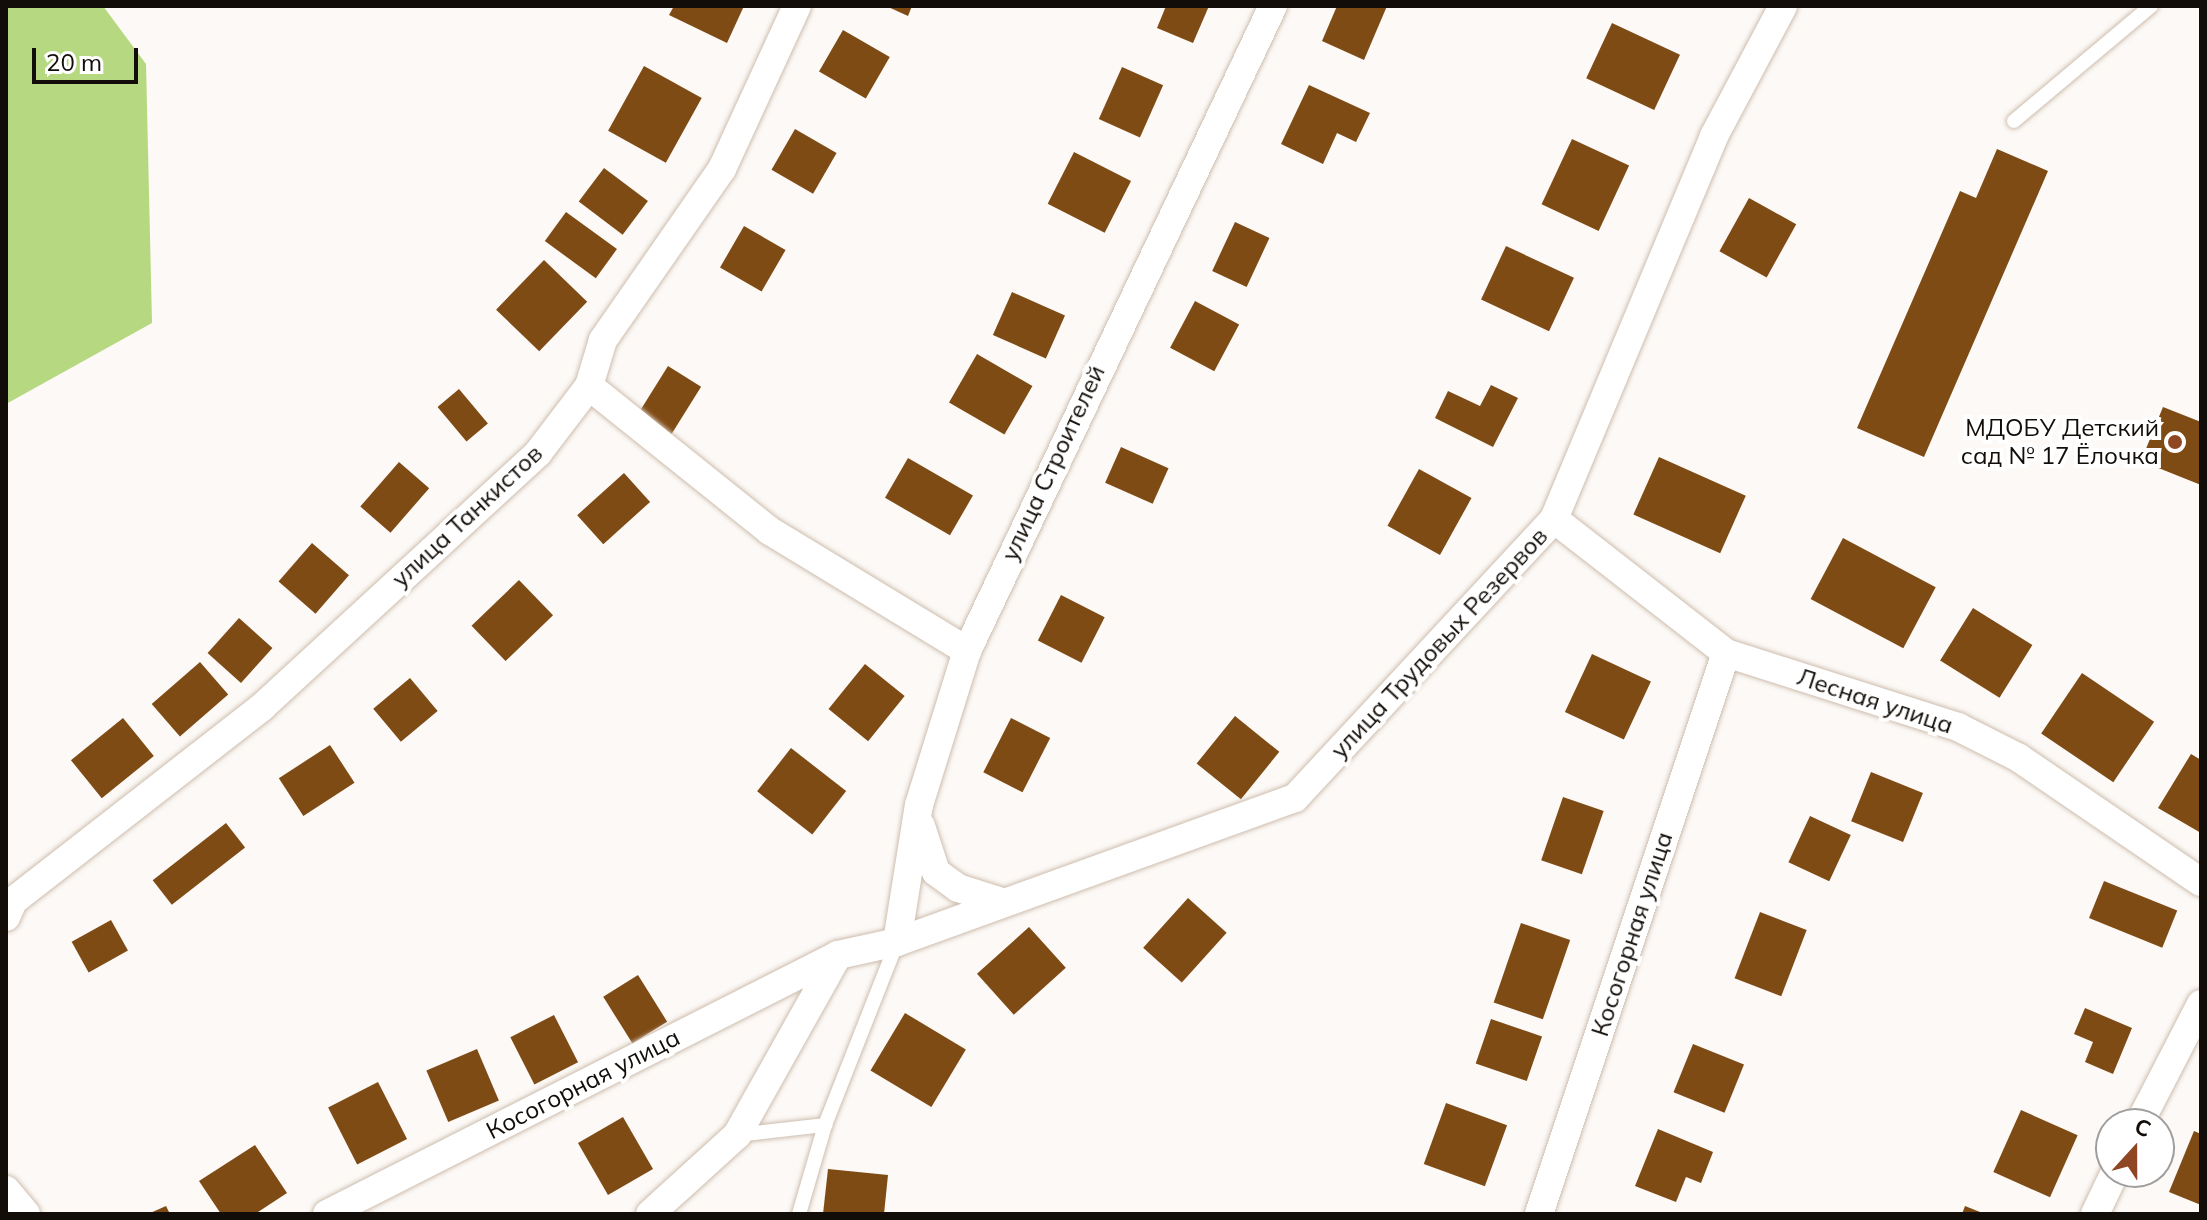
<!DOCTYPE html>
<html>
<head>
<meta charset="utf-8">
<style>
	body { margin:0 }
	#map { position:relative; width:2207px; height:1220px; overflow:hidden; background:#fcf9f6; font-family:Mulish,sans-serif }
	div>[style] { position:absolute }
	.forest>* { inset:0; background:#b6d880 }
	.building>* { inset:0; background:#7f4b15; transform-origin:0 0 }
	.roads { filter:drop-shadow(0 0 2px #cebdae) drop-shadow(0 0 2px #cebdae) }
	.service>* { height:14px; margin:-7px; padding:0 7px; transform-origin:7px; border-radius:7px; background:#fff }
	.minor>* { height:28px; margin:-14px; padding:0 14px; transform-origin:14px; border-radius:14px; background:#fff }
	.dots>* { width:22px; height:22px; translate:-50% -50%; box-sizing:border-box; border:4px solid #fff; border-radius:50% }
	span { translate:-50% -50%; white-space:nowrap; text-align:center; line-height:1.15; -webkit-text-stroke:8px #fff; paint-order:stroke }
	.poi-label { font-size:24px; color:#120d08 }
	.right { translate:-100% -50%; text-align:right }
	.street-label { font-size:24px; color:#120d08 }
	.frame { position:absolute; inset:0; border:8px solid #120d08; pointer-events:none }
	.north { position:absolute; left:2095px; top:1108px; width:80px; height:80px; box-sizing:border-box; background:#fff; border:2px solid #a09e9c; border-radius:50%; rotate:21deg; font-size:22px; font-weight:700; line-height:32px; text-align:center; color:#120d08 }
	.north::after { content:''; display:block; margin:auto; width:28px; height:36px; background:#8e4722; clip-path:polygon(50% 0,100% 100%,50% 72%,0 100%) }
	.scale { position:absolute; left:32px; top:48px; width:106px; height:36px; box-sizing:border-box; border:4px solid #120d08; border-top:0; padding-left:10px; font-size:24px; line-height:28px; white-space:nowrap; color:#120d08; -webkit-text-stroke:6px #fff; paint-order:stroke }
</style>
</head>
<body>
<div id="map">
	<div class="forest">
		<div style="clip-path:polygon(6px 6px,103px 6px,146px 64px,152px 323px,6px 404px)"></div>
	</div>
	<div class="building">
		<div style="clip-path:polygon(674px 6px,744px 6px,727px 43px,669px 15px)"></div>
		<div style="clip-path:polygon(886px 6px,912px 6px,908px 16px)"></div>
		<div style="clip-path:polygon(1166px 6px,1209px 6px,1193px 43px,1157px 28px)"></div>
		<div style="clip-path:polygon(1337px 6px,1387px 6px,1364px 60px,1322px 41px)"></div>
		<div style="left:1612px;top:23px;width:75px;height:61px;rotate:25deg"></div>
		<div style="left:843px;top:30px;width:54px;height:48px;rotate:30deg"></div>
		<div style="left:644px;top:66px;width:66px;height:74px;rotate:29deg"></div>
		<div style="left:1122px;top:67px;width:45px;height:57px;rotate:24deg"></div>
		<div style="clip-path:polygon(1309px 85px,1370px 113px,1356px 142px,1337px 133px,1323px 164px,1281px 144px)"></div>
		<div style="left:795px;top:129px;width:48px;height:47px;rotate:30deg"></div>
		<div style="left:1572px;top:139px;width:63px;height:72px;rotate:25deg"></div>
		<div style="clip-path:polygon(1997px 149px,2048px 171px,1924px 457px,1857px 428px,1960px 191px,1976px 198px)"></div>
		<div style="left:1074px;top:152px;width:64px;height:58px;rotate:27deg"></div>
		<div style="left:604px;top:168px;width:55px;height:42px;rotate:37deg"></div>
		<div style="left:1749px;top:198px;width:54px;height:61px;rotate:29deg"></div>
		<div style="left:566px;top:212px;width:63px;height:36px;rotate:36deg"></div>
		<div style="left:1235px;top:222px;width:38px;height:54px;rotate:25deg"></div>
		<div style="left:744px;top:226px;width:48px;height:48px;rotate:30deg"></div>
		<div style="left:1506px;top:246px;width:75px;height:59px;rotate:25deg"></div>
		<div style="left:544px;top:260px;width:60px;height:69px;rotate:44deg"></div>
		<div style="left:1012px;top:292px;width:58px;height:47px;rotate:24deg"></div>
		<div style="left:1195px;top:301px;width:50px;height:53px;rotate:28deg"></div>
		<div style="left:977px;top:354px;width:64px;height:56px;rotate:30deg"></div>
		<div style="left:668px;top:366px;width:39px;height:56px;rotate:32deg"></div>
		<div style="clip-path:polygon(1491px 385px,1518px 398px,1493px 447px,1435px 418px,1448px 391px,1480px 406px)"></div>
		<div style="left:459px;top:389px;width:45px;height:28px;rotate:50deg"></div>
		<div style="clip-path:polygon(2163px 407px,2201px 422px,2201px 485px,2141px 461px)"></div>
		<div style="left:1121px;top:447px;width:52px;height:39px;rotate:24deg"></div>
		<div style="left:1659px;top:457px;width:95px;height:63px;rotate:24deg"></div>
		<div style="left:908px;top:458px;width:75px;height:46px;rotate:30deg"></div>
		<div style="left:399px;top:462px;width:40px;height:59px;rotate:41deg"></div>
		<div style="left:1419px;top:469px;width:60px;height:65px;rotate:29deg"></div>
		<div style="left:624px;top:473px;width:39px;height:63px;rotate:48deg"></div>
		<div style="left:1843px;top:538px;width:105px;height:69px;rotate:28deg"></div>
		<div style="left:312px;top:543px;width:49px;height:51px;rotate:41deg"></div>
		<div style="left:519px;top:580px;width:49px;height:66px;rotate:46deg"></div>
		<div style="left:1061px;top:595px;width:49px;height:51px;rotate:27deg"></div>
		<div style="left:1973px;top:608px;width:70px;height:62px;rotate:32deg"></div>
		<div style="left:239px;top:618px;width:45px;height:47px;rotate:42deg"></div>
		<div style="left:1592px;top:654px;width:65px;height:64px;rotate:25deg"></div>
		<div style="left:200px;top:662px;width:43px;height:64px;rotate:49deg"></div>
		<div style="left:865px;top:664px;width:51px;height:58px;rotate:39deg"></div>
		<div style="left:2082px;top:673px;width:87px;height:73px;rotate:34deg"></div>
		<div style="left:410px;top:678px;width:43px;height:48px;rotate:50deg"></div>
		<div style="left:1235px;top:716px;width:57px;height:61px;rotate:39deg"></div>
		<div style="left:123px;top:718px;width:49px;height:67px;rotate:51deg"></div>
		<div style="left:1011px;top:718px;width:44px;height:61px;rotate:27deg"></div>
		<div style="left:330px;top:745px;width:45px;height:61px;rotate:57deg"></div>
		<div style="left:791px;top:748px;width:70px;height:55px;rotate:38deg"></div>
		<div style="clip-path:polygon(2191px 754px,2201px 760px,2201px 833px,2158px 808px)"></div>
		<div style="left:1871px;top:772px;width:56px;height:53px;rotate:22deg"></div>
		<div style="left:1563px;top:797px;width:43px;height:67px;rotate:19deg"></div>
		<div style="left:1810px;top:816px;width:45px;height:51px;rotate:25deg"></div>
		<div style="left:226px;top:823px;width:31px;height:93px;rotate:52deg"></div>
		<div style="left:2104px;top:881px;width:79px;height:40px;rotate:22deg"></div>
		<div style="left:1188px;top:898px;width:52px;height:67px;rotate:42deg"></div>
		<div style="left:1760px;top:912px;width:50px;height:71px;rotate:21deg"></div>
		<div style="left:111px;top:920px;width:35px;height:45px;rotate:61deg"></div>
		<div style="left:1521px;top:923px;width:52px;height:84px;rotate:19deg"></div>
		<div style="left:1029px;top:927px;width:55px;height:70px;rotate:48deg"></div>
		<div style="left:638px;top:975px;width:55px;height:41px;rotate:58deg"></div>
		<div style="clip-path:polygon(2085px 1008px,2132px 1028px,2113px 1074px,2085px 1062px,2093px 1042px,2074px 1034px)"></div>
		<div style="left:905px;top:1013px;width:71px;height:67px;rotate:31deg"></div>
		<div style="left:554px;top:1015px;width:53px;height:49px;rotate:63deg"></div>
		<div style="left:1491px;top:1019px;width:54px;height:47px;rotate:19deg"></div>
		<div style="left:1693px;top:1044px;width:55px;height:52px;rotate:22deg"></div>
		<div style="left:477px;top:1049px;width:56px;height:55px;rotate:67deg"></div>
		<div style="left:378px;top:1082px;width:64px;height:56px;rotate:63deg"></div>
		<div style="left:1446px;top:1103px;width:65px;height:65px;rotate:20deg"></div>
		<div style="left:2021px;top:1110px;width:62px;height:68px;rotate:24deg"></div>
		<div style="left:623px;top:1117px;width:60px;height:52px;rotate:60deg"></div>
		<div style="clip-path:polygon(1658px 1129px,1713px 1152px,1701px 1183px,1686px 1177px,1676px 1202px,1635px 1186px)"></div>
		<div style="clip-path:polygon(2194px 1131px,2201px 1134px,2201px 1205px,2169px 1192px)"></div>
		<div style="clip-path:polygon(255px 1145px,287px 1193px,255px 1214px,221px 1214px,199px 1181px)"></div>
		<div style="clip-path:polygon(828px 1169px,888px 1175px,884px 1214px,823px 1214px)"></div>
		<div style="clip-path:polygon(166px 1206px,170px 1214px,148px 1214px)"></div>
		<div style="clip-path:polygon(1965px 1206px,1985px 1214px,1962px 1214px)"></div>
	</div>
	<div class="roads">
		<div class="service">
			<div style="left:2014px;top:121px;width:179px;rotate:-40deg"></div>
			<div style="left:737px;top:1135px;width:89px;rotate:-6.5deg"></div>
			<div style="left:825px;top:1125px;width:197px;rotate:-68.5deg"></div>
			<div style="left:799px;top:1214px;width:93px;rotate:-73.7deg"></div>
		</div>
		<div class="minor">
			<div style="left:589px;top:386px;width:232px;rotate:38.7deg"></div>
			<div style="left:770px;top:531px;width:231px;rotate:31.3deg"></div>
			<div style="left:1554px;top:519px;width:218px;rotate:37.9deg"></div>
			<div style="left:1726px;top:653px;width:244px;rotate:17.7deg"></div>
			<div style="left:1958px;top:727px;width:68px;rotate:26.9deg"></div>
			<div style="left:2019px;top:758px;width:220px;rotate:34.3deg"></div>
			<div style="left:921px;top:826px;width:48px;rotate:71.9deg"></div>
			<div style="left:936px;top:872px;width:27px;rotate:36deg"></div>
			<div style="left:958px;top:888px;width:49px;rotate:17.7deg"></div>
			<div style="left:6px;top:917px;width:17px;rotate:-66deg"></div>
			<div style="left:13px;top:901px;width:316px;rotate:-37.9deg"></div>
			<div style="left:262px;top:707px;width:375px;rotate:-42.6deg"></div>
			<div style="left:538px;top:453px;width:84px;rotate:-52.7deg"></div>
			<div style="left:589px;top:386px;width:48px;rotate:-73.1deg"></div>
			<div style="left:603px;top:340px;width:208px;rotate:-55.2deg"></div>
			<div style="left:722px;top:169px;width:179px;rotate:-65.3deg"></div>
			<div style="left:897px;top:942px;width:139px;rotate:-80.9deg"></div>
			<div style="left:919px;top:805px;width:161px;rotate:-72.7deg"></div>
			<div style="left:967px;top:651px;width:714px;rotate:-64.62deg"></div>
			<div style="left:2139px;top:1124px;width:135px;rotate:-62.7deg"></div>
			<div style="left:6px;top:1190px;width:31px;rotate:50deg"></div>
			<div style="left:327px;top:1214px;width:573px;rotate:-26.88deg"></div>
			<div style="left:838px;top:955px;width:60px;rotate:-12.4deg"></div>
			<div style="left:897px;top:942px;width:423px;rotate:-19.9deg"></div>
			<div style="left:1295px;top:798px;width:381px;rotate:-47.1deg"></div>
			<div style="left:1554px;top:519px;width:415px;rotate:-67.3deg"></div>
			<div style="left:1714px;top:136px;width:147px;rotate:-62deg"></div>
			<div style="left:650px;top:1214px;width:118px;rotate:-42.2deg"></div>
			<div style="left:737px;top:1135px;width:206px;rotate:-60.7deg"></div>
			<div style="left:1539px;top:1214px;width:591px;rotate:-71.57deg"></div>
			<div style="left:2095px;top:1214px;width:47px;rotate:-64.5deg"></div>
		</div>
	</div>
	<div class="dots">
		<div style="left:2175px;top:442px;background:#8e4722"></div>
	</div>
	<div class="poi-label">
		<span class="right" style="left:2159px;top:442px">МДОБУ Детский<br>сад № 17 Ёлочка</span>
	</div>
	<div class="street-label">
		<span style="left:1053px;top:463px;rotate:-65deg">улица Строителей</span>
		<span style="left:467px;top:516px;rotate:-43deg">улица Танкистов</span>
		<span style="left:1439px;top:643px;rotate:-47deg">улица Трудовых Резервов</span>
		<span style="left:1875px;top:701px;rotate:18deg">Лесная улица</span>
		<span style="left:1632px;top:934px;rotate:-72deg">Косогорная улица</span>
		<span style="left:583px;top:1084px;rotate:-27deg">Косогорная улица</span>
	</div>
	<div class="frame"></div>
	<div class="north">С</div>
	<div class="scale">20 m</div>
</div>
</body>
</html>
